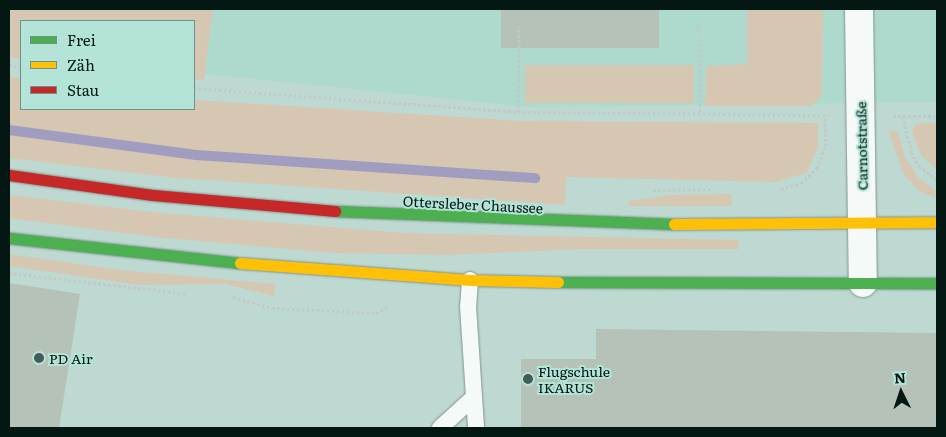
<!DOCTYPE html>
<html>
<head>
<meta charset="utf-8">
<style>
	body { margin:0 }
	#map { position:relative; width:946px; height:437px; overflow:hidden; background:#bed9d2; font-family:Literata,serif }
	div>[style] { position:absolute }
	.built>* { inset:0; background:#aedace }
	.green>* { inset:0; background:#d6c7b2; transform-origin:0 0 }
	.stream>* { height:10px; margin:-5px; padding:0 5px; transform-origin:5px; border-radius:5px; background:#a09dc1 }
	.building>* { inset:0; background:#b4c2b7; transform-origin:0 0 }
	.path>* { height:3px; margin-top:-1.5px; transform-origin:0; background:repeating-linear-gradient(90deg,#c1c9c7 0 2.5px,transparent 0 5px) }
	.roads { filter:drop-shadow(0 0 1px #819591) drop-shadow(0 0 1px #819591) }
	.lane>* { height:16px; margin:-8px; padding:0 8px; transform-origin:8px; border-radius:8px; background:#f5f9f8 }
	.street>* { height:28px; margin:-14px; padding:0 14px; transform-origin:14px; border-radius:14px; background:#f5f9f8 }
	.fast>* { height:11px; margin:-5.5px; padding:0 5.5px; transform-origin:5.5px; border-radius:5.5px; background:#4caf50 }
	.slow>* { height:11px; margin:-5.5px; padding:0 5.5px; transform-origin:5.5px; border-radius:5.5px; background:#ffc107 }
	.jam>* { height:11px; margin:-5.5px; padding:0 5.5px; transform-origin:5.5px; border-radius:5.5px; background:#c62828 }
	.dots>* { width:14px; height:14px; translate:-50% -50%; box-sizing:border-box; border:2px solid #b3e4d7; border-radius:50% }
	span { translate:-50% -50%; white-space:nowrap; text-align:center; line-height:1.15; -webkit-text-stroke:4px #b3e4d7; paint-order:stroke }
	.street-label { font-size:14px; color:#051713 }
	.poi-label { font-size:14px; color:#051713 }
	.left { translate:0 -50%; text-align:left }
	.frame { position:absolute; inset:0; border:10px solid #051713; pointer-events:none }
	.legend { position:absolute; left:20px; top:20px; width:175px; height:90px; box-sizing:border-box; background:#b3e4d7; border:1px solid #6d9289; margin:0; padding:6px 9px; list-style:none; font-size:15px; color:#051713 }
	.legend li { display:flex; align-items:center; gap:10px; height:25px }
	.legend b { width:25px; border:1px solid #6d9289 }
	.north { position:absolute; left:876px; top:367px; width:50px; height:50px; -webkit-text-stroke:4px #b3e4d7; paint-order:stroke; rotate:356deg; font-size:14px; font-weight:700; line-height:20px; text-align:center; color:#051713 }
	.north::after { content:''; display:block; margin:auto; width:18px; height:22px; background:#051713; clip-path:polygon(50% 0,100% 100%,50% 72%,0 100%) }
</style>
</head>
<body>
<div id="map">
	<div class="built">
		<div style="clip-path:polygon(9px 9px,937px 9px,937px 102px,530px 107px,194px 73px,194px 21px,21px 21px)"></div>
	</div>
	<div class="green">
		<div style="clip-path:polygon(9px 9px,213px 9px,204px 80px,194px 79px,194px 21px,21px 21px,21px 59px,9px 57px)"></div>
		<div style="clip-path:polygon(747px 9px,823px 9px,822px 95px,812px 106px,705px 106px,706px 66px,747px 64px)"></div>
		<div style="left:525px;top:65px;width:169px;height:38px"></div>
		<div style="clip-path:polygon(9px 77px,21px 79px,21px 109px,194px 109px,194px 100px,520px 121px,818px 123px,818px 147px,807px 173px,775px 182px,566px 177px,565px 205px,177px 178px,9px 158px)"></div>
		<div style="clip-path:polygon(937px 122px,937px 170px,922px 156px,912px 133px,915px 124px)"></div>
		<div style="clip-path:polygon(888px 130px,898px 132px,905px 157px,919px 178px,935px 190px,935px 198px,919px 191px,904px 175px)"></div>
		<div style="clip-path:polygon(731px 194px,732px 206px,628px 206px,629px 201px,672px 195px)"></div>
		<div style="clip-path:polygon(9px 195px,161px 213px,404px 233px,739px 240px,739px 249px,582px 249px,446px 255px,333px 253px,154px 237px,9px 218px)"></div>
		<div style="clip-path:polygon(9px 254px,119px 270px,275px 284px,274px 296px,225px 284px,140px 285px,9px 266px)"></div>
	</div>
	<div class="stream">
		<div style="left:9px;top:130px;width:189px;rotate:7.6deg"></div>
		<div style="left:196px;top:155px;width:340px;rotate:3.9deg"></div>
	</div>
	<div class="building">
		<div style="left:501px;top:9px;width:158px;height:39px"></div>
		<div style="clip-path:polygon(9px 283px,80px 294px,59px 428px,9px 428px)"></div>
		<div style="clip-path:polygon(596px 329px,937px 333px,937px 428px,521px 428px,521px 359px,596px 359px)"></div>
	</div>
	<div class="path">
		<div style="left:699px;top:24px;width:90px;rotate:89.4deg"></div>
		<div style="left:9px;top:65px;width:12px;rotate:9deg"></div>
		<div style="left:194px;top:88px;width:325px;rotate:4.2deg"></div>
		<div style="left:518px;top:112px;width:311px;rotate:0.6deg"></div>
		<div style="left:518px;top:112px;width:86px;rotate:-89.3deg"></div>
		<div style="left:893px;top:116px;width:44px"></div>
		<div style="left:903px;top:116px;width:37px;rotate:77deg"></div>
		<div style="left:911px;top:152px;width:16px;rotate:60deg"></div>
		<div style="left:919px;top:166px;width:23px;rotate:38deg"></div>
		<div style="left:781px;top:189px;width:21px;rotate:-17deg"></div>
		<div style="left:801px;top:183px;width:22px;rotate:-43deg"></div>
		<div style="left:817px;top:168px;width:24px;rotate:-68deg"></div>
		<div style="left:826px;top:146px;width:31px;rotate:-92deg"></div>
		<div style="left:653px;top:190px;width:59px;rotate:-1deg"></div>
		<div style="left:9px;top:273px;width:179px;rotate:6.7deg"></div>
		<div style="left:233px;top:297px;width:41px;rotate:15.8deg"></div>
		<div style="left:272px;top:308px;width:104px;rotate:2.8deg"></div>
		<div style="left:376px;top:313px;width:13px;rotate:-27deg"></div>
	</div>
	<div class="roads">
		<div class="lane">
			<div style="left:470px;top:280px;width:26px;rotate:94deg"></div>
			<div style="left:468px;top:306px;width:122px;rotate:86.2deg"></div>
			<div style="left:440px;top:428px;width:45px;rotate:-42.3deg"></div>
		</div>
		<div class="street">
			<div style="left:859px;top:9px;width:274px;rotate:89.2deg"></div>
		</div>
		<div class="fast">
			<div style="left:335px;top:211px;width:339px;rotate:2.2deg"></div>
			<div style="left:9px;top:238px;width:232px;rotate:6.2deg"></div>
			<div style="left:558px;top:282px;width:379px;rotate:0.2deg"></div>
		</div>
		<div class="slow">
			<div style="left:674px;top:224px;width:263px;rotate:-0.4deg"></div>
			<div style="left:240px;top:263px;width:231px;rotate:4.2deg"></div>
			<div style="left:470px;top:280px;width:88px;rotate:1.3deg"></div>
		</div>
		<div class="jam">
			<div style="left:9px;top:175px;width:145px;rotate:7.9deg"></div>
			<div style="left:153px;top:195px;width:183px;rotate:5deg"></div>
		</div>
	</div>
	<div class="dots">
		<div style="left:39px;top:358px;background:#465b56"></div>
		<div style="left:528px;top:379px;background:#465b56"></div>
	</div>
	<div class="street-label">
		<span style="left:861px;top:146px;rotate:-91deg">Carnotstraße</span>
		<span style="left:473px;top:204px;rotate:3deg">Ottersleber Chaussee</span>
	</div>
	<div class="poi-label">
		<span class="left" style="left:49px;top:358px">PD Air</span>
		<span class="left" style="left:538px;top:379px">Flugschule<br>IKARUS</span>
	</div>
	<div class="frame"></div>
	<ul class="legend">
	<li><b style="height:6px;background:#4caf50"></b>Frei</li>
	<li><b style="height:6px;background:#ffc107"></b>Zäh</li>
	<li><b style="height:6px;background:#c62828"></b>Stau</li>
	</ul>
	<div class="north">N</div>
</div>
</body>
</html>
